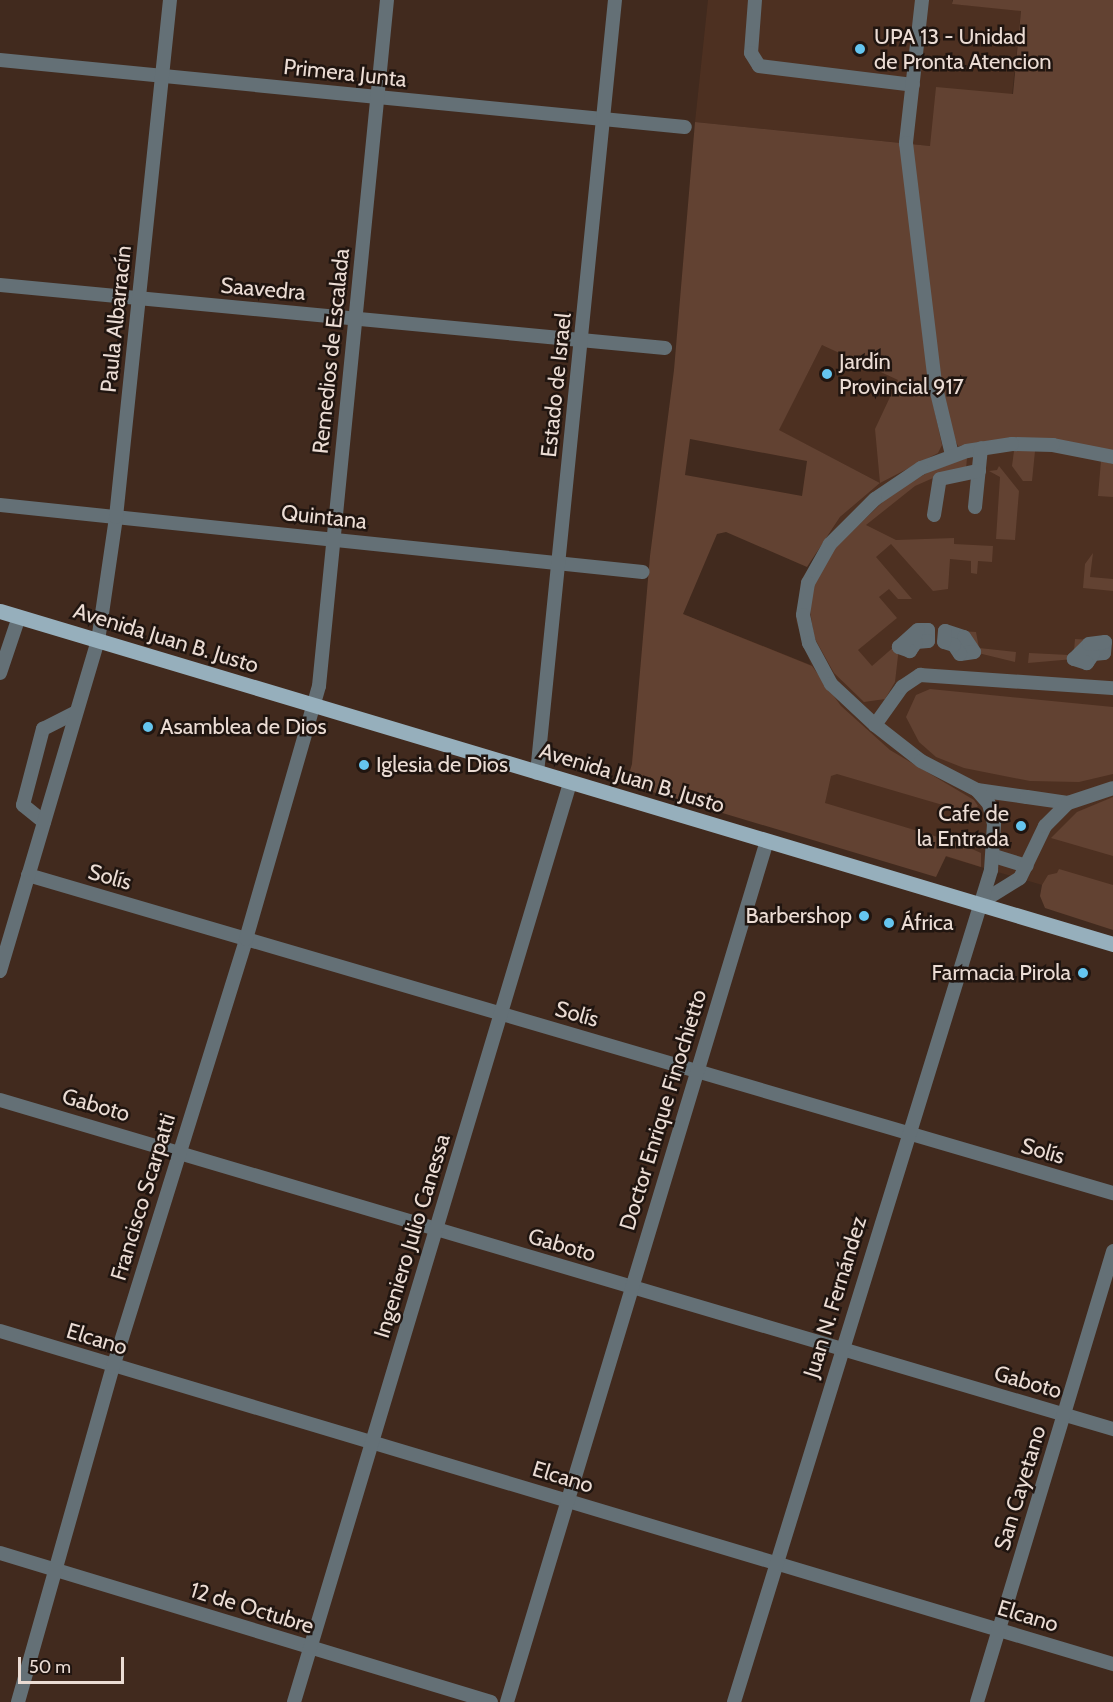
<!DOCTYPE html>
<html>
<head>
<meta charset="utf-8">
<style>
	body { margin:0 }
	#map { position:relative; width:1113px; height:1702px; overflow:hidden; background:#412a1e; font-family:Cabin,sans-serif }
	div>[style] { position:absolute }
	.built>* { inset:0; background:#4d3021 }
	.green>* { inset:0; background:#624232 }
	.minor>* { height:14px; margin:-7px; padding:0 7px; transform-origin:7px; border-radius:7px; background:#647076 }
	.major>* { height:15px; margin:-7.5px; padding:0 7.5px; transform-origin:7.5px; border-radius:7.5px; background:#96afbc }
	.dots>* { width:16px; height:16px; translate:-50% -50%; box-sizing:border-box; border:3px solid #201510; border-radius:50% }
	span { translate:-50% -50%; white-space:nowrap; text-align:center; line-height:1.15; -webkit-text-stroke:5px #201510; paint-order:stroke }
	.poi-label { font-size:22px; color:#ebdcd4 }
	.left { translate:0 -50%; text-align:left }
	.right { translate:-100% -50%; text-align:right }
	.street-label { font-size:22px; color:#ebdcd4 }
	.scale { position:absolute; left:18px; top:1657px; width:106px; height:27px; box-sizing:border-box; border:3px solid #ebdcd4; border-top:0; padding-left:8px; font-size:18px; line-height:21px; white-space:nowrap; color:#ebdcd4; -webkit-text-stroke:4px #201510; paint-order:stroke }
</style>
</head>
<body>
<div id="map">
	<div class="built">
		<div style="clip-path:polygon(708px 0,952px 0,953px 4px,1021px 10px,1012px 95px,930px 146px,695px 122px)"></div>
		<div style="clip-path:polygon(822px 345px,1113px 401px,1113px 906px,632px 764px,647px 600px,811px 665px,796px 621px,801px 580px,840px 517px,880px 483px,778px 430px)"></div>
	</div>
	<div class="green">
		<div style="clip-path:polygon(evenodd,953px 0,1113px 0,1113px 452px,1068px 442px,958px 446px,929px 385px,942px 445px,938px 453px,880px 483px,840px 517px,807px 567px,726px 532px,717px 534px,683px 614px,812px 666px,841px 706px,890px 750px,974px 800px,978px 806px,970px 813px,837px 774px,831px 776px,825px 803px,961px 844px,981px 853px,981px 867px,946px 856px,936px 877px,626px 784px,632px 764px,650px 556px,674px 370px,695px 122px,930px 146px,936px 87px,1013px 94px,1021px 11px,952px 4px,953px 0,822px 345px,898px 380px,875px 429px,880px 483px,779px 430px,822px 345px,953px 0,690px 439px,807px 461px,802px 496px,685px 475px,690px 439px)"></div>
		<div style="clip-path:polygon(1014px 451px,1035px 451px,1032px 481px,1023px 481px,1012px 466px)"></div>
		<div style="clip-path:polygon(967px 458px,966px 469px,949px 471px,915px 486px,866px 525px,896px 540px,954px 538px,954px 544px,993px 546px,992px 562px,978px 561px,977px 574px,971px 573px,971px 561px,950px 559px,948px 589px,933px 591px,891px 544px,876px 557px,912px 599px,898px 599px,889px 589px,879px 597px,897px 618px,858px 650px,872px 666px,904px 638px,899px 647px,895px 682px,885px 699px,864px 702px,834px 673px,814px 637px,810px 610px,814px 584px,834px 549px,891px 494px,932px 470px)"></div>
		<div style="clip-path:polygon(1101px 461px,1113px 464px,1113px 497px,1098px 496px)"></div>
		<div style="clip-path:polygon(999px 466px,1019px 491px,1015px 540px,996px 539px,1000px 477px,989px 471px,997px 470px)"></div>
		<div style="clip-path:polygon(1093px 553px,1090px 577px,1113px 579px,1113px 591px,1083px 588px,1085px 564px)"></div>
		<div style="clip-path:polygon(945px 630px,976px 632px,979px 648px,1016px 652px,1015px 662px,974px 652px)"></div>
		<div style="clip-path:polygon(1075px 639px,1105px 641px,1074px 659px,1028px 663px,1029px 653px,1069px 655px,1074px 651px)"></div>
		<div style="clip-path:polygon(930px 689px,1113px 707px,1113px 774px,1079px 782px,1030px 781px,964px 768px,936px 757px,919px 742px,906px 717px,916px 695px)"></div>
		<div style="clip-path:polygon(1113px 797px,1113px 856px,1051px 838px,1077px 812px)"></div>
		<div style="clip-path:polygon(1059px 869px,1113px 885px,1113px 930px,1045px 908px,1040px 896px,1042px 885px,1048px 875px,1057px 873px)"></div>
	</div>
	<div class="minor">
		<div style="left:755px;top:0;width:53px;rotate:94.3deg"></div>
		<div style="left:751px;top:53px;width:15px;rotate:58deg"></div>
		<div style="left:759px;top:66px;width:155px;rotate:7deg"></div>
		<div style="left:922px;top:0;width:144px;rotate:96.4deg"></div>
		<div style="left:906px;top:143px;width:243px;rotate:83.1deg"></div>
		<div style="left:935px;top:384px;width:73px;rotate:76.5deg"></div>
		<div style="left:0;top:60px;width:688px;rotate:5.59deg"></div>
		<div style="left:0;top:285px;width:668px;rotate:5.41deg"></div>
		<div style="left:1113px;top:457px;width:61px;rotate:-168.7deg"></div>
		<div style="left:1053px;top:445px;width:41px;rotate:-178.6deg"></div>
		<div style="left:1012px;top:444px;width:46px;rotate:171.2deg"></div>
		<div style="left:967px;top:451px;width:49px;rotate:159.7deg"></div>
		<div style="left:921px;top:468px;width:55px;rotate:146deg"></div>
		<div style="left:875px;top:499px;width:64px;rotate:135deg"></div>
		<div style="left:830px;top:544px;width:45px;rotate:119.4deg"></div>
		<div style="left:808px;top:583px;width:32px;rotate:99deg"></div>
		<div style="left:803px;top:615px;width:29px;rotate:78deg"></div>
		<div style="left:809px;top:643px;width:47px;rotate:61.8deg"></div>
		<div style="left:831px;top:684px;width:60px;rotate:43deg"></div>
		<div style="left:875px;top:725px;width:58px;rotate:38deg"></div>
		<div style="left:921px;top:761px;width:63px;rotate:27.4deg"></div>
		<div style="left:977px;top:790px;width:50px;rotate:8deg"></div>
		<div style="left:1027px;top:797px;width:41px;rotate:8.3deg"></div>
		<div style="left:1068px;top:803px;width:47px;rotate:-18.4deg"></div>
		<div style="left:0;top:505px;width:646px;rotate:5.95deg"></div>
		<div style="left:975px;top:507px;width:59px;rotate:-84.2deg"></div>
		<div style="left:934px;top:515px;width:36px;rotate:-81deg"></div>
		<div style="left:940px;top:479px;width:40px;rotate:-12deg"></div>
		<div style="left:918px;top:630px;width:10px"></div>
		<div style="left:928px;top:630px;width:11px;rotate:90deg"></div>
		<div style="left:928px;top:641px;width:12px;rotate:175deg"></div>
		<div style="left:916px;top:642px;width:11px;rotate:124deg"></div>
		<div style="left:910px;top:651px;width:12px;rotate:-160deg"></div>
		<div style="left:899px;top:647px;width:25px;rotate:-42deg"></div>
		<div style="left:945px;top:631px;width:20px;rotate:18deg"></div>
		<div style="left:964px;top:637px;width:18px;rotate:56deg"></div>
		<div style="left:974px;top:652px;width:14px;rotate:172deg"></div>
		<div style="left:960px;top:654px;width:11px;rotate:-124deg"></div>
		<div style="left:954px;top:645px;width:10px;rotate:-163deg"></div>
		<div style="left:944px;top:642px;width:11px;rotate:-85deg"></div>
		<div style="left:1105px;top:642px;width:11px;rotate:95deg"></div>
		<div style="left:1104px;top:653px;width:11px;rotate:175deg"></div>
		<div style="left:1093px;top:654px;width:11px;rotate:124deg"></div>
		<div style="left:1087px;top:663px;width:14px;rotate:-163deg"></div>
		<div style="left:1074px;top:659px;width:21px;rotate:-45deg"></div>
		<div style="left:1089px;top:644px;width:16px;rotate:-7deg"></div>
		<div style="left:0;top:673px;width:59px;rotate:-71.3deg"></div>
		<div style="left:875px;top:725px;width:47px;rotate:-54.6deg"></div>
		<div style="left:902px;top:687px;width:22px;rotate:-34deg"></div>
		<div style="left:920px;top:675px;width:193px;rotate:3.9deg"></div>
		<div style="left:537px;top:773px;width:777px;rotate:-84.24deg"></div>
		<div style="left:44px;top:822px;width:27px;rotate:-141deg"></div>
		<div style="left:23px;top:805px;width:79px;rotate:-75.3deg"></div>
		<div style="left:43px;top:729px;width:37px;rotate:-27deg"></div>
		<div style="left:994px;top:856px;width:34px;rotate:17deg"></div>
		<div style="left:28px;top:875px;width:1131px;rotate:16.34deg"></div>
		<div style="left:978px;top:904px;width:49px;rotate:-31.8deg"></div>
		<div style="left:1020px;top:878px;width:58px;rotate:-64.3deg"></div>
		<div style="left:1045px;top:826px;width:33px;rotate:-45deg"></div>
		<div style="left:0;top:971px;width:344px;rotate:-73.5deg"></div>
		<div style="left:98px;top:641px;width:125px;rotate:-81.7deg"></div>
		<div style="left:116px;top:517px;width:520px;rotate:-84.04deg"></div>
		<div style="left:0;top:1100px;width:1161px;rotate:16.47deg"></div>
		<div style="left:0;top:1331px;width:1162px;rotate:16.66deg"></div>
		<div style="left:0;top:1553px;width:513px;rotate:16.88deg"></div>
		<div style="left:18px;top:1702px;width:348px;rotate:-74.2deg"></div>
		<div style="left:113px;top:1367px;width:448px;rotate:-72.7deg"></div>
		<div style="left:246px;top:939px;width:263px;rotate:-73.9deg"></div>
		<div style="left:319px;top:686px;width:689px;rotate:-84.34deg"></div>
		<div style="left:294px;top:1702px;width:960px;rotate:-73.28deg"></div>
		<div style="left:507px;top:1702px;width:899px;rotate:-73.2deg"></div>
		<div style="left:734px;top:1702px;width:871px;rotate:-72.83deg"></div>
		<div style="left:991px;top:870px;width:46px;rotate:-86.3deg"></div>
		<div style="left:994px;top:824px;width:21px;rotate:-104deg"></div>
		<div style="left:989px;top:804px;width:18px;rotate:-131deg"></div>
		<div style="left:977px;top:1702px;width:471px;rotate:-73.2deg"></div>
	</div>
	<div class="major">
		<div style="left:0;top:611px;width:1162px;rotate:16.66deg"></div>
	</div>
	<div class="dots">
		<div style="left:860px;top:49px;background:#65c5ef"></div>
		<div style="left:827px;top:374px;background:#65c5ef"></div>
		<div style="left:148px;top:727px;background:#65c5ef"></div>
		<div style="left:364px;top:765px;background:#65c5ef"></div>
		<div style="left:1021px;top:826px;background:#65c5ef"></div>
		<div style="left:864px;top:916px;background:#65c5ef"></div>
		<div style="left:889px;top:923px;background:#65c5ef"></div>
		<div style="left:1083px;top:973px;background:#65c5ef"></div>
	</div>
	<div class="poi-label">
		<span class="left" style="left:874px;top:49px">UPA 13 - Unidad<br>de Pronta Atencion</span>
		<span class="left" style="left:839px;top:374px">Jardín<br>Provincial 917</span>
		<span class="left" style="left:160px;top:727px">Asamblea de Dios</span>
		<span class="left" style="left:376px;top:765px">Iglesia de Dios</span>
		<span class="right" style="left:1009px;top:826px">Cafe de<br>la Entrada</span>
		<span class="right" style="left:852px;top:916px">Barbershop</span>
		<span class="left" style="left:901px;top:923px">África</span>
		<span class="right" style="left:1071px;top:973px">Farmacia Pirola</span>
	</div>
	<div class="street-label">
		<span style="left:345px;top:73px;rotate:6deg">Primera Junta</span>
		<span style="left:263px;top:289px;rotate:5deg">Saavedra</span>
		<span style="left:116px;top:319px;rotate:-84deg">Paula Albarracín</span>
		<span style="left:331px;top:351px;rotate:-84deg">Remedios de Escalada</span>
		<span style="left:556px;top:385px;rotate:-84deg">Estado de Israel</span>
		<span style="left:324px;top:517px;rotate:6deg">Quintana</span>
		<span style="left:166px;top:638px;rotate:17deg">Avenida Juan B. Justo</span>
		<span style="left:632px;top:778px;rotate:17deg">Avenida Juan B. Justo</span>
		<span style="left:110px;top:877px;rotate:16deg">Solís</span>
		<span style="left:577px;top:1014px;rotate:16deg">Solís</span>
		<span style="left:96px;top:1105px;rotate:16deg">Gaboto</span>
		<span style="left:663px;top:1110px;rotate:-73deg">Doctor Enrique Finochietto</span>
		<span style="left:1043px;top:1151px;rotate:16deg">Solís</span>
		<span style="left:143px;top:1197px;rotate:-73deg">Francisco Scarpatti</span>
		<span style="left:412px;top:1236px;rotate:-73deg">Ingeniero Julio Canessa</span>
		<span style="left:562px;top:1245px;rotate:16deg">Gaboto</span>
		<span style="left:835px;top:1297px;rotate:-73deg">Juan N. Fernández</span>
		<span style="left:97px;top:1339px;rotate:17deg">Elcano</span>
		<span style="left:1028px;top:1382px;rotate:16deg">Gaboto</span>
		<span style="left:563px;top:1477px;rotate:17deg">Elcano</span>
		<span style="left:1020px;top:1488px;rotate:-73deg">San Cayetano</span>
		<span style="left:252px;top:1608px;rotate:17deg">12 de Octubre</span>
		<span style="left:1028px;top:1616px;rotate:17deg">Elcano</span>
	</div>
	<div class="scale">50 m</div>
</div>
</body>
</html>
